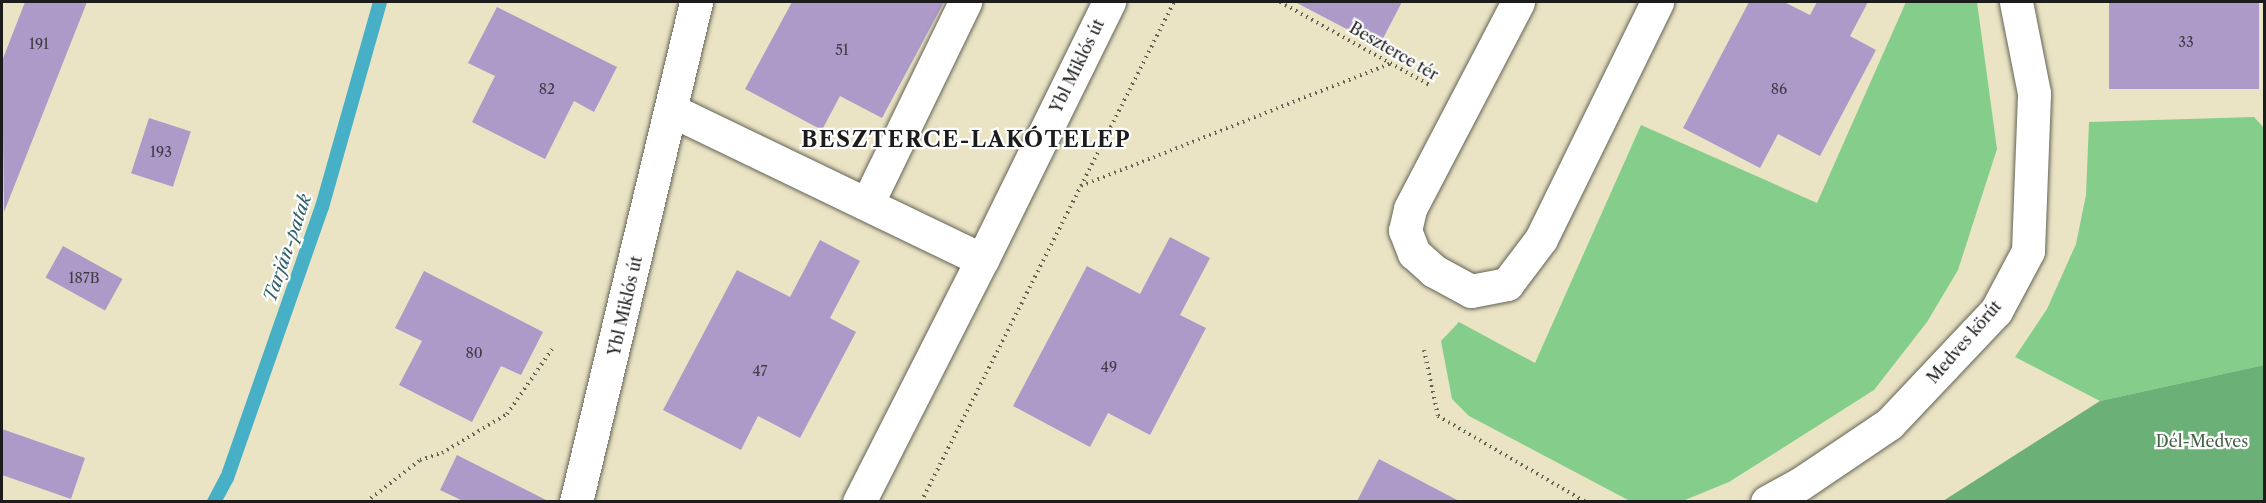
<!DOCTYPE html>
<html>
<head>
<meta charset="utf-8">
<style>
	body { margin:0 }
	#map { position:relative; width:2266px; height:503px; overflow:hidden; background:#eae4c4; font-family:"Libre Caslon Text",serif }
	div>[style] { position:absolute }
	.green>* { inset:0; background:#84cd8a }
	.forest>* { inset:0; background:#6bb076 }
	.stream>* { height:14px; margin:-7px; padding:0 7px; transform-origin:7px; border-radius:7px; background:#47b0c6 }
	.building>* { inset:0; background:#ae9ac9; transform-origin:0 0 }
	.path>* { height:4px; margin-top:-2px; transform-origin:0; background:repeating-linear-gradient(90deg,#646257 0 1.5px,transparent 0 6px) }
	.roads { filter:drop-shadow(0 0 2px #646257) drop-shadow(0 0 2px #646257) }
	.minor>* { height:33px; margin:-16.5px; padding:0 16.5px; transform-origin:16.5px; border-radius:16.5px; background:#fff }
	span { translate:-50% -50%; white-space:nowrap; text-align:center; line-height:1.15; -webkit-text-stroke:4.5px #fff; paint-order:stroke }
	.number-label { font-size:14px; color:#403c47 }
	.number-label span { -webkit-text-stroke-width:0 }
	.street-label { font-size:16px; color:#1c1c1c }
	.park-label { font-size:16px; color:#466348 }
	.water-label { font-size:18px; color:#2f5f68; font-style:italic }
	.district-label { font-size:22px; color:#1c1c1c; font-weight:700; letter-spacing:1.5px }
	.frame { position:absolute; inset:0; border:3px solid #1c1c1c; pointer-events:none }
</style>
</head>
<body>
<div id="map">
	<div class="green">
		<div style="clip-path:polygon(1906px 2px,1977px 2px,1997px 149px,1958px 270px,1927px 322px,1874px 390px,1729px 482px,1680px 502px,1630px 501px,1469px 416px,1452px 399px,1441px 341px,1459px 322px,1535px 363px,1641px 125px,1817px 203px)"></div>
		<div style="clip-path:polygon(2254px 117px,2264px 128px,2264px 365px,2100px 401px,2015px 357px,2047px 309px,2076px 244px,2086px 195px,2089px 122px)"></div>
	</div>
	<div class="forest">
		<div style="clip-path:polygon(2264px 365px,2264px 501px,1943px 501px,2100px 401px)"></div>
	</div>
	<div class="stream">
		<div style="left:214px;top:502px;width:27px;rotate:-62deg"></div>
		<div style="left:227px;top:478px;width:287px;rotate:-70.7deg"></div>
		<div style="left:322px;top:207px;width:213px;rotate:-74.2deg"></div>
	</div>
	<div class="building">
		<div style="clip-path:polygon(25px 2px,87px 2px,4px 212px,2px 61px)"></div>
		<div style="clip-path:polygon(792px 2px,944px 2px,882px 118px,840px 96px,822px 130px,745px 89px)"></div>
		<div style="clip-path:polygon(1295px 2px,1402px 2px,1379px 46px)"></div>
		<div style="clip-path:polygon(1749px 2px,1784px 2px,1810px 15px,1817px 2px,1868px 2px,1850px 36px,1876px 50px,1820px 156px,1778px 134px,1760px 168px,1683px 128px)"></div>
		<div style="left:2109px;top:2px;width:150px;height:87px"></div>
		<div style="clip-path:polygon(497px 7px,617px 67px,594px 112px,574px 101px,545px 159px,472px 122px,495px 76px,468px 63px)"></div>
		<div style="left:149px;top:118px;width:44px;height:58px;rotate:18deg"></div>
		<div style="clip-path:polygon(1170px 237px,1210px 258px,1180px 315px,1206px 328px,1150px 435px,1108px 413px,1090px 447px,1013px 406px,1087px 266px,1140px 294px)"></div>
		<div style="clip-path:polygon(820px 240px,860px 261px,830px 318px,856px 332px,800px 438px,758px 416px,741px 450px,663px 410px,737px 270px,790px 297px)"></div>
		<div style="left:63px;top:246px;width:68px;height:36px;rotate:29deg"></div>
		<div style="clip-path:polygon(424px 271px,543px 332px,521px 375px,501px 366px,472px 422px,399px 385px,422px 341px,395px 328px)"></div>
		<div style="clip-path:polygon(2px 429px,85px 458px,71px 499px,2px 475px)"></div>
		<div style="clip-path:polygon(457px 455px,548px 501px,463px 501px,440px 490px)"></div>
		<div style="clip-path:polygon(1379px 459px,1459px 501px,1357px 501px)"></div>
	</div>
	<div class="path">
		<div style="left:1280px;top:2px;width:171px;rotate:29deg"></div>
		<div style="left:1081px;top:186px;width:334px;rotate:-21.6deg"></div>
		<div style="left:1424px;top:350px;width:67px;rotate:78deg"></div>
		<div style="left:1438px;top:416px;width:171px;rotate:30.2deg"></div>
		<div style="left:366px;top:502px;width:68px;rotate:-37.9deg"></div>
		<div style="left:420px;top:460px;width:23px;rotate:-18deg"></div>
		<div style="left:442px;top:453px;width:76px;rotate:-31deg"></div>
		<div style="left:507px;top:414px;width:79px;rotate:-55.3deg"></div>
		<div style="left:921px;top:502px;width:560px;rotate:-63.16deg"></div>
	</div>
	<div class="roads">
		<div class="minor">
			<div style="left:1518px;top:2px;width:233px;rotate:117.6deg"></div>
			<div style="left:1410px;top:209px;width:22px;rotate:103deg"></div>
			<div style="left:1405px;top:230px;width:25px;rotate:69deg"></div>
			<div style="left:1414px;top:253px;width:27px;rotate:42deg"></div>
			<div style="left:1434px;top:271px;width:42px;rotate:28.4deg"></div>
			<div style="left:1471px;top:291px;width:37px;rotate:-11deg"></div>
			<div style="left:1507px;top:284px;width:56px;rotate:-52.9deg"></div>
			<div style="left:1541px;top:239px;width:264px;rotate:-63.9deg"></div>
			<div style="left:671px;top:110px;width:345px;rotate:25.7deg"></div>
			<div style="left:982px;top:260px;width:288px;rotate:-63.8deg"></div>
			<div style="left:867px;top:204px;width:225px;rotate:-64.1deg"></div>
			<div style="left:576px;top:502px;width:514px;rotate:-76.5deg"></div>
			<div style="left:859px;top:502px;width:271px;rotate:-63.1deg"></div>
			<div style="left:1767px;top:502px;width:38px;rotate:-29deg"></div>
			<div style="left:1800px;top:484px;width:107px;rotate:-34deg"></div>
			<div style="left:1889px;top:424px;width:156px;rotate:-46.6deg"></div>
			<div style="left:1996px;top:311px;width:68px;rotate:-61.9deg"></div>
			<div style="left:2028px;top:251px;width:158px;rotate:-87.8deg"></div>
			<div style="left:2034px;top:93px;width:93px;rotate:-101.2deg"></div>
		</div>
	</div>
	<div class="number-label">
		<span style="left:2186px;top:42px">33</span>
		<span style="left:39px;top:44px">191</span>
		<span style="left:842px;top:50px">51</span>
		<span style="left:547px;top:89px">82</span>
		<span style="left:1779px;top:89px">86</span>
		<span style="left:161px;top:152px">193</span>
		<span style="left:84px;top:278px">187B</span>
		<span style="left:474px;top:353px">80</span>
		<span style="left:1109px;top:367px">49</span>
		<span style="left:760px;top:371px">47</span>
	</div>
	<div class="street-label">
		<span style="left:1394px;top:51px;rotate:30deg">Beszterce tér</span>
		<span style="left:1077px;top:66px;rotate:-64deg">Ybl Miklós út</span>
		<span style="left:625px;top:306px;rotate:-77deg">Ybl Miklós út</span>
		<span style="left:1964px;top:342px;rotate:-49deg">Medves körút</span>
	</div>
	<div class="park-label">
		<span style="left:2202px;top:441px">Dél-Medves</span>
	</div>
	<div class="water-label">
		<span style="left:288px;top:248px;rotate:-71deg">Tarján-patak</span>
	</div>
	<div class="district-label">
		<span style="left:966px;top:140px">BESZTERCE-LAKÓTELEP</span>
	</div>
	<div class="frame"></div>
</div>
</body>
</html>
